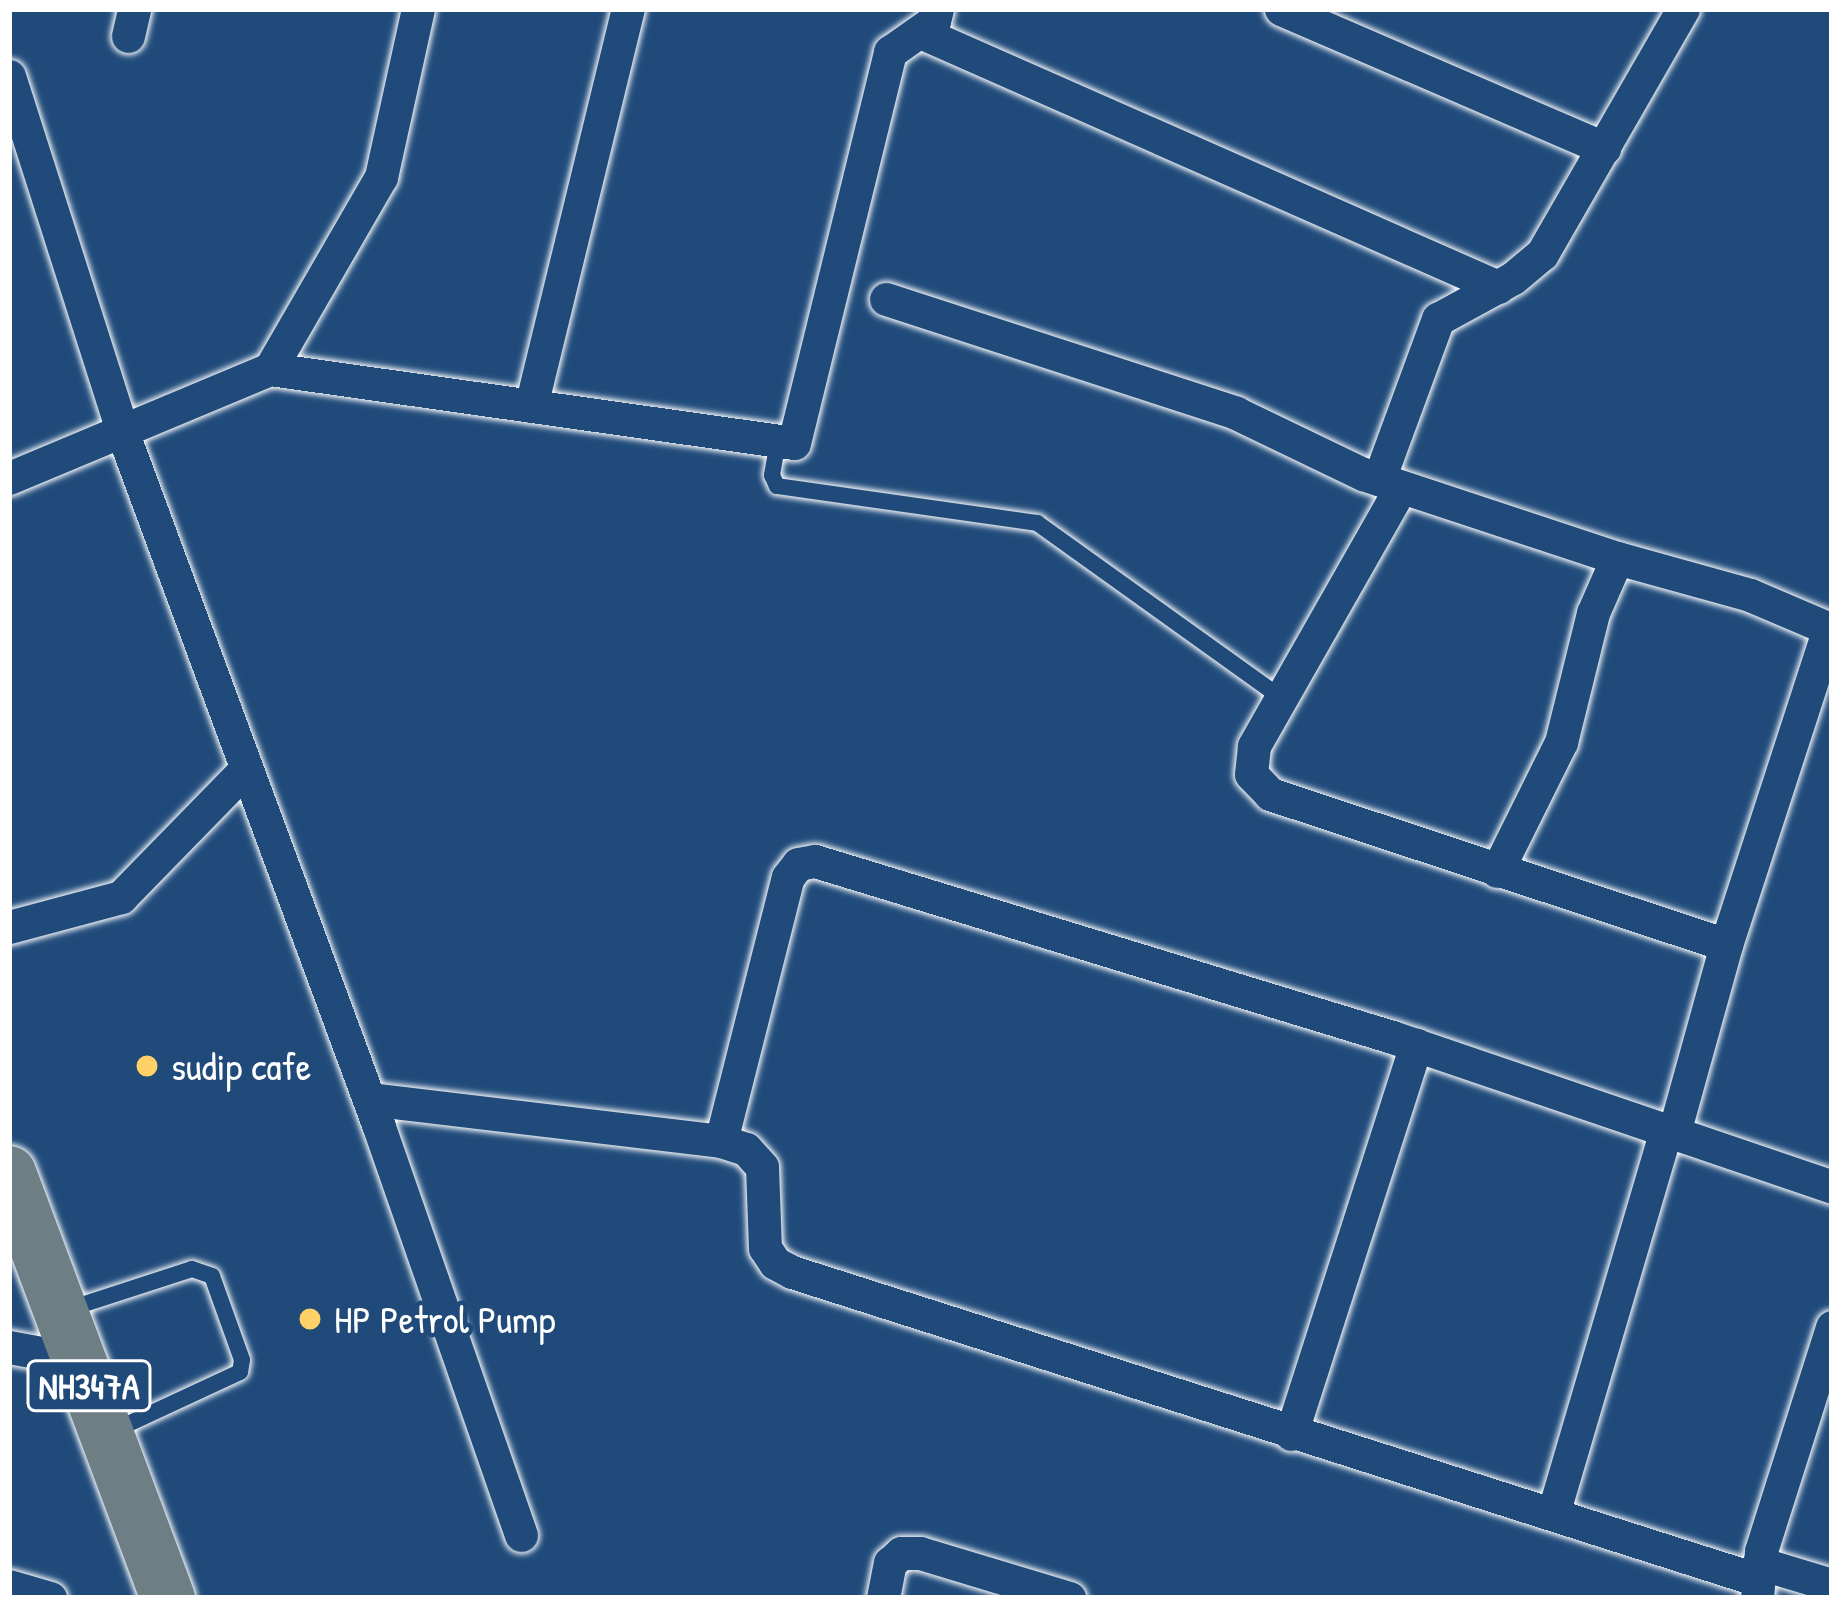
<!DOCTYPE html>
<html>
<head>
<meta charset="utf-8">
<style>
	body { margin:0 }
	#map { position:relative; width:1841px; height:1607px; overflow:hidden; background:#1f4a7a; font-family:"Patrick Hand",sans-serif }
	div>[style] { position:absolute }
	.roads { filter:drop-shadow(0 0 3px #fff) drop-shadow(0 0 3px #fff) }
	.service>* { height:16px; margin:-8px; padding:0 8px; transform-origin:8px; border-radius:8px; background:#1f4a7a }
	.minor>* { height:33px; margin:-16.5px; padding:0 16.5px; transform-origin:16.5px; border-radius:16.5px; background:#1f4a7a }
	.trunk>* { height:54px; margin:-27px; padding:0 27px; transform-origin:27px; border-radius:27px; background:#6d7e84 }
	.dots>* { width:33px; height:33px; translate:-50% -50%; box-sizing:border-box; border:6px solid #1f4a7a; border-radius:50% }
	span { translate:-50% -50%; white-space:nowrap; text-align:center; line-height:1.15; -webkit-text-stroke:9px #1f4a7a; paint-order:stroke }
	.shield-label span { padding:3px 9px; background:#1f4a7a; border:3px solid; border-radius:9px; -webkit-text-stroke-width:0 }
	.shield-label { font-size:36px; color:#fff; font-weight:700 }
	.poi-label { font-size:39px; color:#fff }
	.left { translate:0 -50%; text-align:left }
	.frame { position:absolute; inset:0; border:12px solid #fff; pointer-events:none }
</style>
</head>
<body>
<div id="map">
	<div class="roads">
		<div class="service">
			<div style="left:778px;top:441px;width:35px;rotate:100deg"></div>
			<div style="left:772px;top:475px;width:12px;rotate:66deg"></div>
			<div style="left:777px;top:486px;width:263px;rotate:8.1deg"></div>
			<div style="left:1037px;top:523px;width:300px;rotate:35.6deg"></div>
			<div style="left:69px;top:1309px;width:129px;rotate:-18deg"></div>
			<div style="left:192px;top:1269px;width:21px;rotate:19deg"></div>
			<div style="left:212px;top:1276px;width:89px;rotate:70.3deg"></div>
			<div style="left:242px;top:1360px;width:12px;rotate:99deg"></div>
			<div style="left:240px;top:1372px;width:140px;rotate:155.1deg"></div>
		</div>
		<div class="minor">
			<div style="left:1281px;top:9px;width:352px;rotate:23.3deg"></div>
			<div style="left:920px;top:32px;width:632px;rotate:23.81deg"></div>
			<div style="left:128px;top:36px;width:28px;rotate:-77deg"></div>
			<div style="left:9px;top:76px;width:373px;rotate:72.3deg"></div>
			<div style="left:122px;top:431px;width:742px;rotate:69.73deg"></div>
			<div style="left:379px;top:1127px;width:432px;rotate:70.8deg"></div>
			<div style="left:886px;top:299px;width:368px;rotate:18deg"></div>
			<div style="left:1236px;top:413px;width:141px;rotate:25.7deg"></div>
			<div style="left:1363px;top:474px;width:268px;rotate:18.3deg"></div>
			<div style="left:1617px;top:558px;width:60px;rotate:113.6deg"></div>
			<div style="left:1593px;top:613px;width:133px;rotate:103.9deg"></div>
			<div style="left:1561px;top:742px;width:144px;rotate:116.4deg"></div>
			<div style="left:270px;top:369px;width:529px;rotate:8.04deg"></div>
			<div style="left:794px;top:443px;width:403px;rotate:-76.2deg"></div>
			<div style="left:890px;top:52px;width:54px;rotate:-35.2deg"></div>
			<div style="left:934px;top:21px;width:12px;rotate:-76deg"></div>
			<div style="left:531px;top:406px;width:409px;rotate:-76.3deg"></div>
			<div style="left:9px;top:478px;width:283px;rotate:-22.7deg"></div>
			<div style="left:270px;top:369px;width:222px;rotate:-60deg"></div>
			<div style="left:381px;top:177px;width:172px;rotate:-77.6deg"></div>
			<div style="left:1379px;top:479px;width:171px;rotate:-69.8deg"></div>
			<div style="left:1438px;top:319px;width:85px;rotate:-28.7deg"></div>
			<div style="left:1513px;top:278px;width:38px;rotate:-40deg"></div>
			<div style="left:1542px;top:254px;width:283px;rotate:-60.1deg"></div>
			<div style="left:1401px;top:487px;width:298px;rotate:119.6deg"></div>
			<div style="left:1254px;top:746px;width:28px;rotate:96deg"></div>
			<div style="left:1251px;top:774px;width:28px;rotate:46deg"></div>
			<div style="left:1270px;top:794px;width:480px;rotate:18.3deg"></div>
			<div style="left:1726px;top:945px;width:194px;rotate:105.5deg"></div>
			<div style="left:1617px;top:558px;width:138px;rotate:15.5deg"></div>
			<div style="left:1750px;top:595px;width:89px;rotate:23.1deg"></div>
			<div style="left:9px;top:927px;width:116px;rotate:-15deg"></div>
			<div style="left:121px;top:897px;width:179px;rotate:-45.7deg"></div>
			<div style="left:1726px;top:945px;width:333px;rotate:-72deg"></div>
			<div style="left:369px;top:1099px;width:354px;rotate:6.8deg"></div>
			<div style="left:721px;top:1141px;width:26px;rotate:18deg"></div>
			<div style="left:746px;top:1149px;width:24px;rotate:48deg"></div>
			<div style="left:762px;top:1167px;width:81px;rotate:87.9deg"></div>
			<div style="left:765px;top:1248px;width:18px;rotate:56deg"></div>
			<div style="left:775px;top:1263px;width:19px;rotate:28deg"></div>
			<div style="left:792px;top:1272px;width:1011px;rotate:17.68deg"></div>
			<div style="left:721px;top:1141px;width:272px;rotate:-75.8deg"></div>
			<div style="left:788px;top:877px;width:16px;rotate:-52deg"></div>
			<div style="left:798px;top:864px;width:17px;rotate:-10deg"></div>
			<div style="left:815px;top:861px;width:603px;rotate:16.96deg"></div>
			<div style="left:1392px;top:1037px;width:465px;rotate:18.8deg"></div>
			<div style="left:9px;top:1347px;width:71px;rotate:10.5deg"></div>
			<div style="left:1291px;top:1434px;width:409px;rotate:-72.2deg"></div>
			<div style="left:1553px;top:1514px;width:400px;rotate:-73.6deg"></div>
			<div style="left:1759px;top:1563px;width:76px;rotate:16.8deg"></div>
			<div style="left:9px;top:1586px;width:43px;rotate:16.3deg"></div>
			<div style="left:883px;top:1598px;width:36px;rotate:-79deg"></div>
			<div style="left:890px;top:1563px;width:15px;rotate:-42deg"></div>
			<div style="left:901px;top:1553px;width:19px"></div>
			<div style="left:920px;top:1553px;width:156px;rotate:16.8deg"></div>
			<div style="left:1757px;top:1598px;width:47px;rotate:-85.1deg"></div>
			<div style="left:1761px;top:1551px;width:235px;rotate:-72.4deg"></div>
		</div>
		<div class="trunk">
			<div style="left:9px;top:1173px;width:454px;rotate:69.5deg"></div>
		</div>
	</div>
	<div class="dots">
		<div style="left:147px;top:1066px;background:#ffd166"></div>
		<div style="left:310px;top:1319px;background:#ffd166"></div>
	</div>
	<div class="shield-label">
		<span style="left:89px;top:1386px">NH347A</span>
	</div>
	<div class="poi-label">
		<span class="left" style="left:171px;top:1066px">sudip cafe</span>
		<span class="left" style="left:334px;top:1319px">HP Petrol Pump</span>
	</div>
	<div class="frame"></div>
</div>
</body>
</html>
